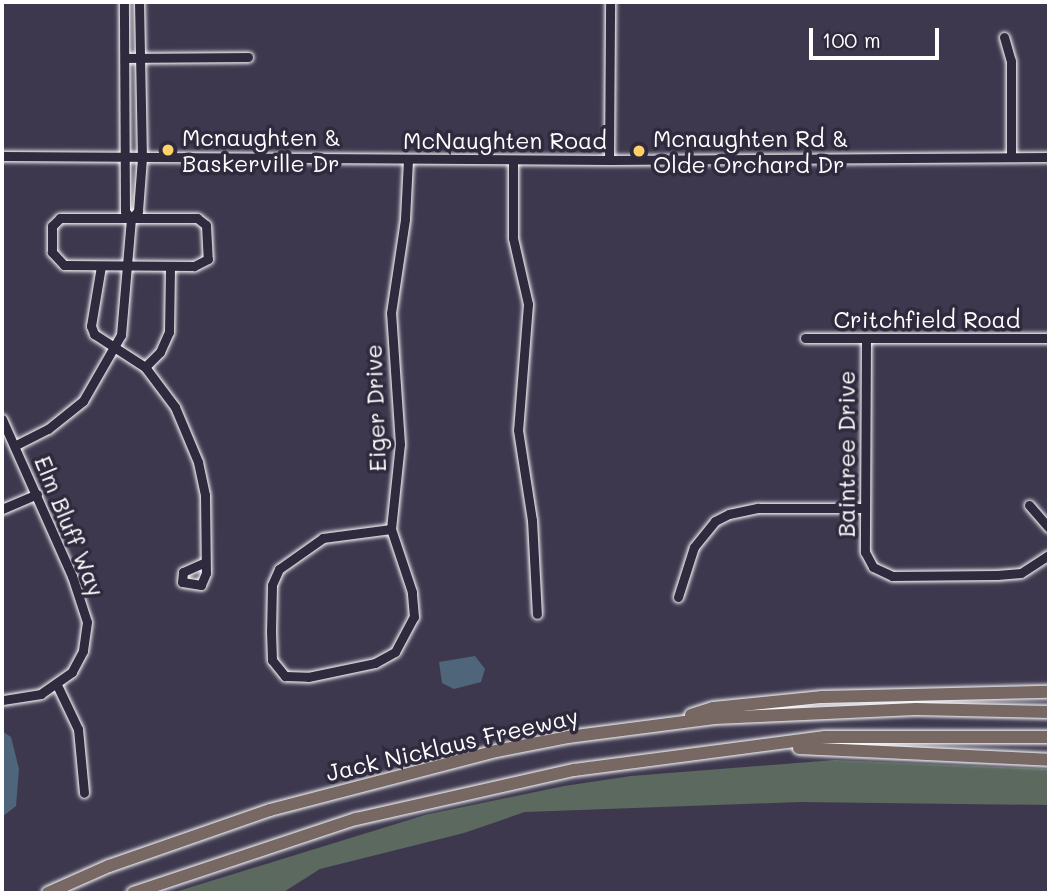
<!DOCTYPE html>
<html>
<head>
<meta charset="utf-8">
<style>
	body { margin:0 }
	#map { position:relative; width:1051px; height:895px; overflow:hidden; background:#3d384e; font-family:Mali,sans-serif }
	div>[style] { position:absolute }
	.green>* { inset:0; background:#5b695f }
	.water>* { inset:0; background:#4f657a }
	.roads { filter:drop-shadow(0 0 2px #fff) drop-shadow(0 0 2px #fff) }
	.minor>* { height:9px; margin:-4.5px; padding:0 4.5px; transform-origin:4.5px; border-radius:4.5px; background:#2f2a3d }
	.highway>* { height:12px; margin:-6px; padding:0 6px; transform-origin:6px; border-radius:6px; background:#776864 }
	.dots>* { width:19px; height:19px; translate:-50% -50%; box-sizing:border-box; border:4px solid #2f2a3d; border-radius:50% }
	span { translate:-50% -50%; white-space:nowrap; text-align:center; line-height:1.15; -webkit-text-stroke:7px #2f2a3d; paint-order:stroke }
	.poi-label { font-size:23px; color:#fff }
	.left { translate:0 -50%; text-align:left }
	.street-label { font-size:23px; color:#fff }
	.frame { position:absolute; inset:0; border:4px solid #fff; pointer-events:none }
	.scale { position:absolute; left:809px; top:28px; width:130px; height:32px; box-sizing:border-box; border:4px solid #fff; border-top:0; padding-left:9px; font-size:21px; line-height:24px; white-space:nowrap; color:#fff; -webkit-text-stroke:5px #2f2a3d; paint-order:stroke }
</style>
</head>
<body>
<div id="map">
	<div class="green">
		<div style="clip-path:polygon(835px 760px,1049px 769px,1049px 805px,800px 802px,525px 812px,464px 833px,320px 869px,282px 893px,172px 893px,425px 815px,564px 786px,631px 776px)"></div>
	</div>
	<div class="water">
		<div style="clip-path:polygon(475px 656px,485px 669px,481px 682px,454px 689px,442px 683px,439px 662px)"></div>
		<div style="clip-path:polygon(2px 731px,11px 737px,19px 769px,16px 806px,2px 817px)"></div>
	</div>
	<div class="roads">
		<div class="minor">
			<div style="left:1004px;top:37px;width:25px;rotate:74deg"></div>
			<div style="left:1011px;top:61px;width:96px;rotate:90deg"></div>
			<div style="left:126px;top:58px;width:122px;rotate:-0.5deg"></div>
			<div style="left:2px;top:156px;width:607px;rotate:0.38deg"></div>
			<div style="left:609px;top:160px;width:440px;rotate:-0.4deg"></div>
			<div style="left:513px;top:160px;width:78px;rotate:90deg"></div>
			<div style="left:513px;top:238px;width:68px;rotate:77.2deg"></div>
			<div style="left:528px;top:304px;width:126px;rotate:94.5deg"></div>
			<div style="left:518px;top:430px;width:91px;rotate:81.2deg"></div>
			<div style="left:532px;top:520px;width:94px;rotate:87deg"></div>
			<div style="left:609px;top:160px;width:158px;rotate:-89.6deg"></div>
			<div style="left:60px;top:218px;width:137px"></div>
			<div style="left:197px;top:218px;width:11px;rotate:38deg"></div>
			<div style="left:206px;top:225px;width:34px;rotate:87deg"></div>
			<div style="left:208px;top:259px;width:16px;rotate:153deg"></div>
			<div style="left:194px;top:266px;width:130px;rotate:-179.6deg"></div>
			<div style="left:64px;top:265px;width:18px;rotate:-133deg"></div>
			<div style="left:52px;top:252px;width:26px;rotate:-90deg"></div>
			<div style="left:52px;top:226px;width:11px;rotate:-45deg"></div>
			<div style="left:131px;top:219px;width:11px;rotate:-49deg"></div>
			<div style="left:138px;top:211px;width:53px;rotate:-85.7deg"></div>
			<div style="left:142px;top:158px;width:156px;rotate:-91.1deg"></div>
			<div style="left:101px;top:266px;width:61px;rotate:99.5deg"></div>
			<div style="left:91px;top:326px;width:9px;rotate:69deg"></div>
			<div style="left:94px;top:334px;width:61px;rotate:32.9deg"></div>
			<div style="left:145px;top:367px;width:50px;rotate:53.1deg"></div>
			<div style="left:175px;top:407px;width:60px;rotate:67.3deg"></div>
			<div style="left:198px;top:462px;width:34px;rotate:78deg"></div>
			<div style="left:205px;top:495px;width:78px;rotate:89.3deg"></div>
			<div style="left:206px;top:573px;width:13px;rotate:113deg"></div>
			<div style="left:201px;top:585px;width:19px;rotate:-171deg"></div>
			<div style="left:182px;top:582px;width:10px;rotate:-84deg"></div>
			<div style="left:183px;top:572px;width:24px;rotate:-24deg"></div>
			<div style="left:805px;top:338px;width:244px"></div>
			<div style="left:866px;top:339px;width:213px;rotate:90.3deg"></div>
			<div style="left:865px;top:552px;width:17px;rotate:62deg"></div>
			<div style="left:873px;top:567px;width:21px;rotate:25deg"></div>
			<div style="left:892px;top:576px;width:105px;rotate:-0.5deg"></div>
			<div style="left:997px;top:575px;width:24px;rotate:-5deg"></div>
			<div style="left:1021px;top:573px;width:33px;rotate:-33deg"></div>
			<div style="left:145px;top:367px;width:21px;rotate:-45deg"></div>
			<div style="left:160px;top:352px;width:22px;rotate:-66deg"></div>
			<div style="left:169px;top:332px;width:66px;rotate:-89.1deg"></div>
			<div style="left:2px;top:419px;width:172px;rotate:66deg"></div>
			<div style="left:72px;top:576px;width:48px;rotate:71.9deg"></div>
			<div style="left:87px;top:622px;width:29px;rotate:98deg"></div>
			<div style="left:83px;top:651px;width:24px;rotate:118deg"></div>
			<div style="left:72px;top:672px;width:38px;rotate:145deg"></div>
			<div style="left:41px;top:694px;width:39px;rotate:171deg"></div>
			<div style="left:16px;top:445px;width:36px;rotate:-27deg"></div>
			<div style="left:48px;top:429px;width:45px;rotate:-38.7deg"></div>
			<div style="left:83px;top:401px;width:76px;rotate:-60.1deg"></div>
			<div style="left:121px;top:335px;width:116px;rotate:-85.1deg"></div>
			<div style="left:131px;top:219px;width:10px;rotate:-127deg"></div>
			<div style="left:125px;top:211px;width:209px;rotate:-90.3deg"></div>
			<div style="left:1029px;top:505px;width:30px;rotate:49deg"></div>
			<div style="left:2px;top:509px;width:38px;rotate:-23deg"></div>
			<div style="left:391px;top:529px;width:69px;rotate:172.5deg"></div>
			<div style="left:323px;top:538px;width:54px;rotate:144.8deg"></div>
			<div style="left:279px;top:569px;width:17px;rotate:114deg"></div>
			<div style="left:272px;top:585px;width:46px;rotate:91.2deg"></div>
			<div style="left:271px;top:631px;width:29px;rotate:88deg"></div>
			<div style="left:272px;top:660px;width:21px;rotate:51deg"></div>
			<div style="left:285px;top:676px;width:23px;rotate:2deg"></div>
			<div style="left:308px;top:677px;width:68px;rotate:-11.8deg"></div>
			<div style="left:375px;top:663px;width:23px;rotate:-29deg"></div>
			<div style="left:395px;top:652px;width:40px;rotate:-62deg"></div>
			<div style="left:414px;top:617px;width:25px;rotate:-95deg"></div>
			<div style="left:412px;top:592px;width:66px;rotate:-108.4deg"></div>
			<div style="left:391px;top:529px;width:85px;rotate:-84deg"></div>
			<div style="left:400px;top:444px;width:131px;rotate:-93.9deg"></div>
			<div style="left:391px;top:313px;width:95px;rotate:-81.5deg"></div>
			<div style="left:405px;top:219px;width:60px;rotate:-87.1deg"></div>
			<div style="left:678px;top:597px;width:52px;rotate:-72.3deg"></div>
			<div style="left:694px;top:547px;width:33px;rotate:-51deg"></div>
			<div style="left:715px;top:521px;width:16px;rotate:-27deg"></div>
			<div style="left:729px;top:514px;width:30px;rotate:-12deg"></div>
			<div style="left:758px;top:508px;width:107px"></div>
			<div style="left:57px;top:685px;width:49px;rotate:64.5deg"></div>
			<div style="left:78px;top:729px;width:64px;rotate:84.6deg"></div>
		</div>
		<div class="highway">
			<div style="left:691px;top:715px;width:23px;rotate:-18deg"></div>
			<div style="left:713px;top:708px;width:110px;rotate:-5.8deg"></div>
			<div style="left:822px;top:697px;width:227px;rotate:-1.3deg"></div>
			<div style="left:799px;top:748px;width:250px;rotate:2.7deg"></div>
			<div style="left:48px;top:893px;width:67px;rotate:-23.9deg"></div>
			<div style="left:109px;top:866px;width:170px;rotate:-19.2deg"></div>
			<div style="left:270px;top:810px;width:234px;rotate:-14.6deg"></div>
			<div style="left:496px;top:751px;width:73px;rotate:-11deg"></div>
			<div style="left:568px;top:737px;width:148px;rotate:-7.4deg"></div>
			<div style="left:715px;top:718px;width:201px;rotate:-2.6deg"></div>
			<div style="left:916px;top:709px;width:133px;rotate:1.3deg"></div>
			<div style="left:133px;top:893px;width:235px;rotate:-18.4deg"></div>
			<div style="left:356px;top:819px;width:223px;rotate:-12.7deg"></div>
			<div style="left:574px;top:770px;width:253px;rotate:-7.5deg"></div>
			<div style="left:825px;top:737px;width:224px"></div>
		</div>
	</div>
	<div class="dots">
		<div style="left:168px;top:150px;background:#ffd166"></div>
		<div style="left:639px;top:151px;background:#ffd166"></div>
	</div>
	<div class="poi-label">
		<span class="left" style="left:182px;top:150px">Mcnaughten &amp;<br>Baskerville Dr</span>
		<span class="left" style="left:653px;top:151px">Mcnaughten Rd &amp;<br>Olde Orchard Dr</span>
	</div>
	<div class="street-label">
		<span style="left:505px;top:140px">McNaughten Road</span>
		<span style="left:927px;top:319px">Critchfield Road</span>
		<span style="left:375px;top:408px;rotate:-92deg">Eiger Drive</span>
		<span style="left:846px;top:454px;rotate:-90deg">Baintree Drive</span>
		<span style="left:70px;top:526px;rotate:68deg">Elm Bluff Way</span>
		<span style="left:452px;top:744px;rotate:-13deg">Jack Nicklaus Freeway</span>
	</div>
	<div class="frame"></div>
	<div class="scale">100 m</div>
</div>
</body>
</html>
